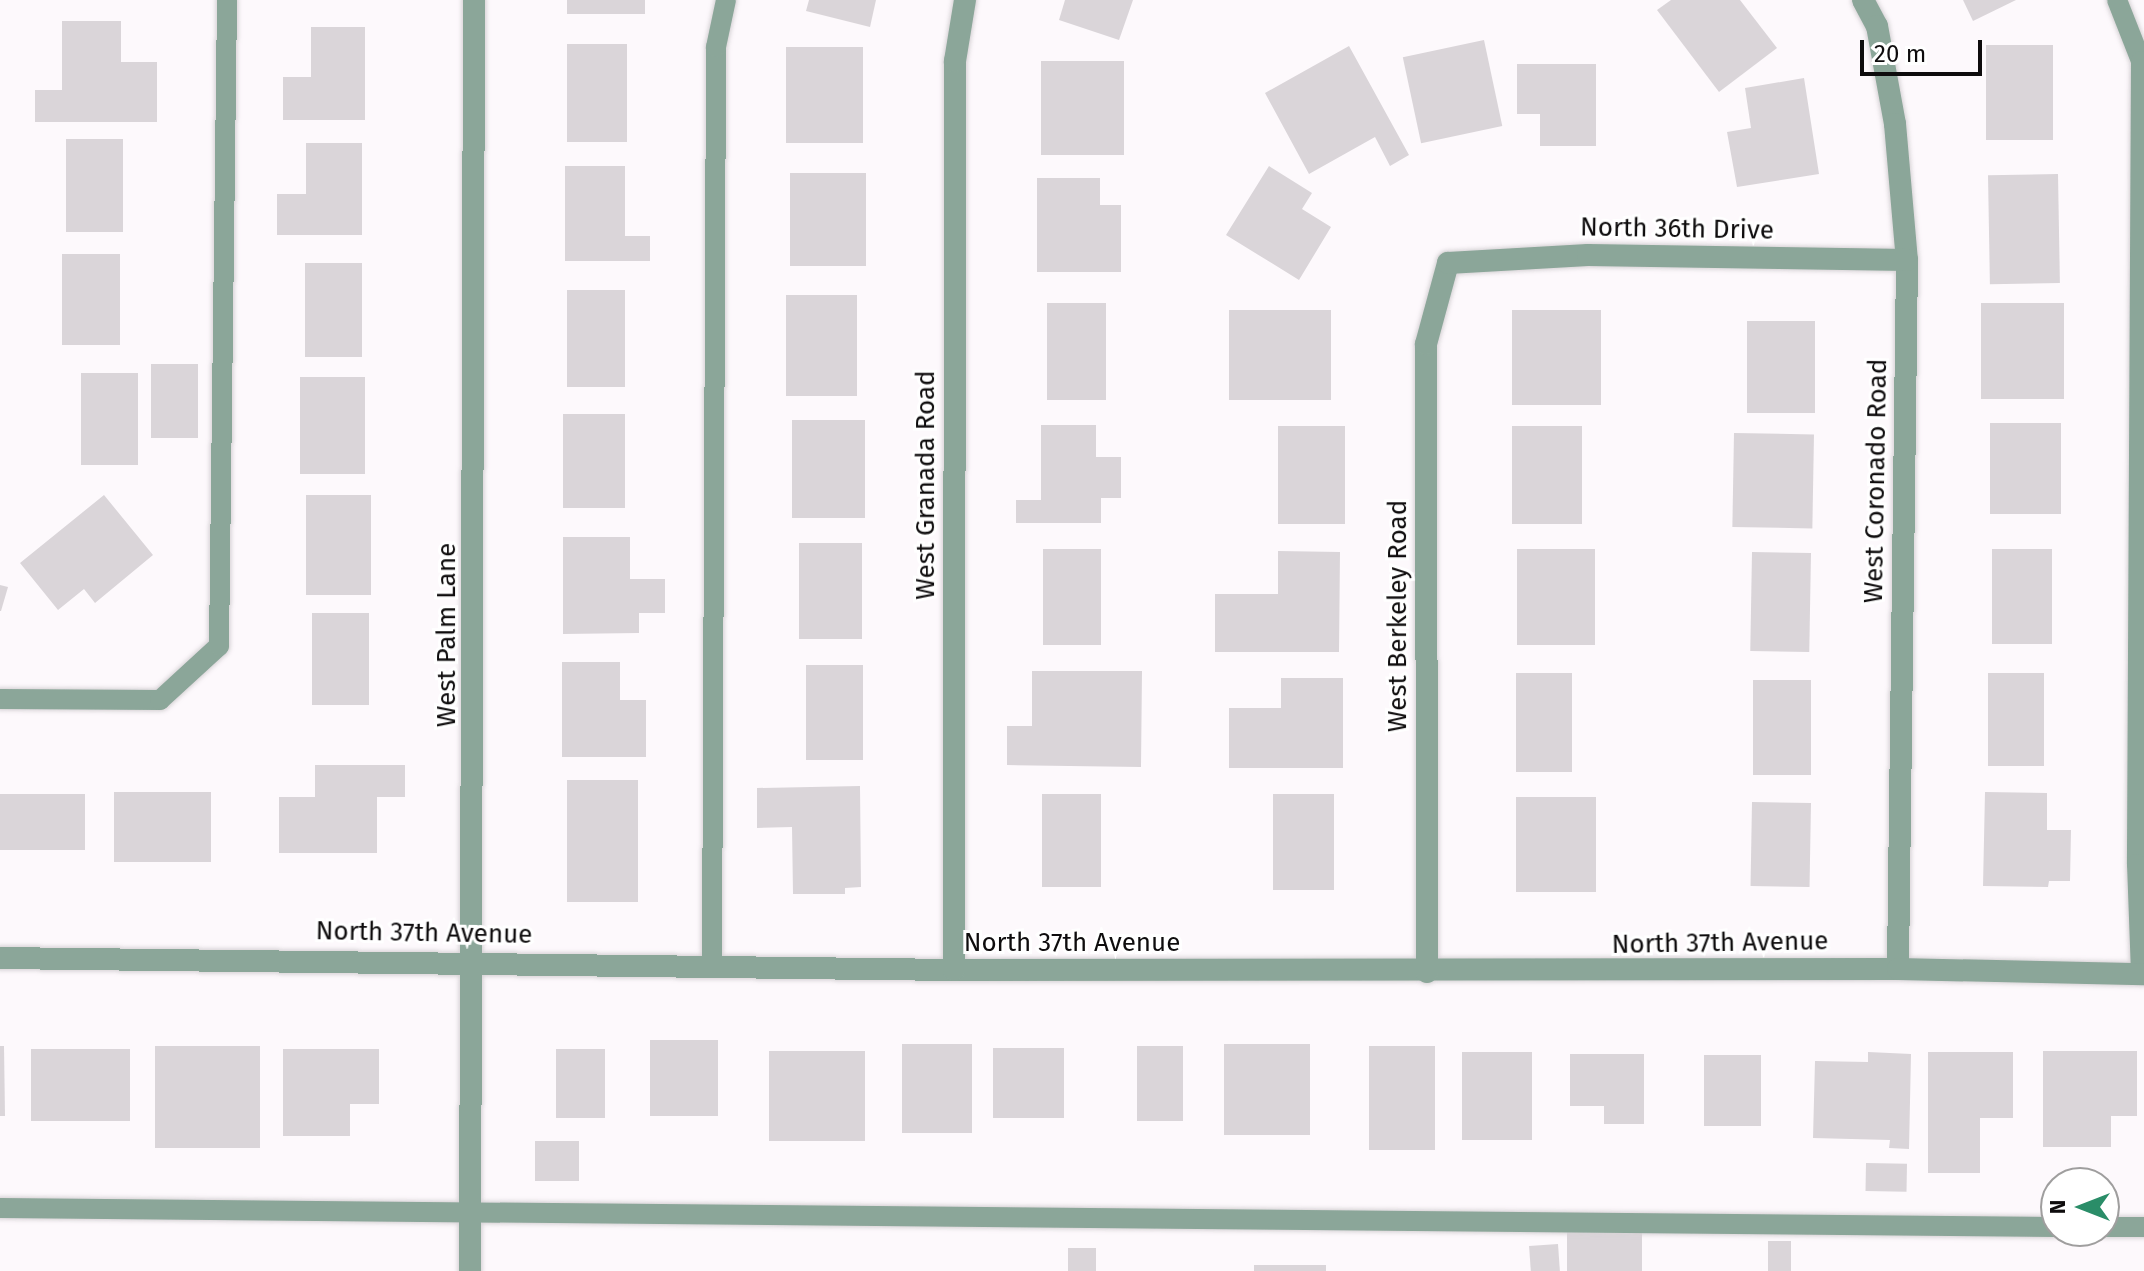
<!DOCTYPE html>
<html>
<head>
<meta charset="utf-8">
<style>
	body { margin:0 }
	#map { position:relative; width:2144px; height:1271px; overflow:hidden; background:#fdf9fc; font-family:"Fira Sans",sans-serif }
	div>[style] { position:absolute }
	.building>* { inset:0; background:#dad5d9; transform-origin:0 0 }
	.roads { filter:drop-shadow(0 0 2px #d7d3d6) drop-shadow(0 0 2px #d7d3d6) }
	.service>* { height:20px; margin:-10px; padding:0 10px; transform-origin:10px; border-radius:10px; background:#8ba699 }
	.minor>* { height:22px; margin:-11px; padding:0 11px; transform-origin:11px; border-radius:11px; background:#8ba699 }
	span { translate:-50% -50%; white-space:nowrap; text-align:center; line-height:1.15; -webkit-text-stroke:6px #fff; paint-order:stroke }
	.street-label { font-size:26px; color:#0e0c0d }
	.north { position:absolute; left:2040px; top:1167px; width:80px; height:80px; box-sizing:border-box; background:#fff; border:2px solid #9f9e9e; border-radius:50%; rotate:270deg; font-size:22px; font-weight:700; line-height:32px; text-align:center; color:#0e0c0d }
	.north::after { content:''; display:block; margin:auto; width:28px; height:36px; background:#2a8d68; clip-path:polygon(50% 0,100% 100%,50% 72%,0 100%) }
	.scale { position:absolute; left:1860px; top:40px; width:122px; height:36px; box-sizing:border-box; border:4px solid #0e0c0d; border-top:0; padding-left:10px; font-size:24px; line-height:28px; white-space:nowrap; color:#0e0c0d; -webkit-text-stroke:6px #fff; paint-order:stroke }
</style>
</head>
<body>
<div id="map">
	<div class="building">
		<div style="left:567px;top:0;width:78px;height:14px"></div>
		<div style="clip-path:polygon(809px 0,876px 0,870px 27px,806px 11px)"></div>
		<div style="clip-path:polygon(1065px 0,1133px 0,1119px 40px,1059px 20px)"></div>
		<div style="clip-path:polygon(1671px 0,1740px 0,1777px 48px,1719px 92px,1657px 10px)"></div>
		<div style="clip-path:polygon(1963px 0,2016px 0,1973px 21px)"></div>
		<div style="clip-path:polygon(62px 21px,121px 21px,121px 62px,157px 62px,157px 122px,35px 122px,35px 90px,62px 90px)"></div>
		<div style="clip-path:polygon(311px 27px,365px 27px,365px 120px,283px 120px,283px 77px,311px 77px)"></div>
		<div style="left:1484px;top:40px;width:88px;height:83px;rotate:78deg"></div>
		<div style="left:567px;top:44px;width:60px;height:98px"></div>
		<div style="left:1986px;top:45px;width:67px;height:95px"></div>
		<div style="clip-path:polygon(1349px 46px,1409px 155px,1390px 166px,1375px 137px,1309px 174px,1265px 93px)"></div>
		<div style="left:786px;top:47px;width:77px;height:96px"></div>
		<div style="left:1041px;top:61px;width:83px;height:94px"></div>
		<div style="clip-path:polygon(1517px 64px,1596px 64px,1596px 146px,1540px 146px,1540px 114px,1517px 114px)"></div>
		<div style="clip-path:polygon(1804px 78px,1819px 174px,1737px 187px,1727px 132px,1751px 128px,1745px 88px)"></div>
		<div style="left:66px;top:139px;width:57px;height:93px"></div>
		<div style="clip-path:polygon(306px 143px,362px 143px,362px 235px,277px 235px,277px 194px,306px 194px)"></div>
		<div style="clip-path:polygon(565px 166px,625px 166px,625px 236px,650px 236px,650px 261px,565px 261px)"></div>
		<div style="clip-path:polygon(1269px 166px,1312px 193px,1302px 209px,1331px 227px,1299px 280px,1226px 235px)"></div>
		<div style="left:790px;top:173px;width:76px;height:93px"></div>
		<div style="left:2058px;top:174px;width:109px;height:70px;rotate:89deg"></div>
		<div style="clip-path:polygon(1037px 178px,1100px 178px,1100px 205px,1121px 205px,1121px 272px,1037px 272px)"></div>
		<div style="left:62px;top:254px;width:58px;height:91px"></div>
		<div style="left:305px;top:263px;width:57px;height:94px"></div>
		<div style="left:567px;top:290px;width:58px;height:97px"></div>
		<div style="left:786px;top:295px;width:71px;height:101px"></div>
		<div style="left:1047px;top:303px;width:59px;height:97px"></div>
		<div style="left:1981px;top:303px;width:83px;height:96px"></div>
		<div style="left:1229px;top:310px;width:102px;height:90px"></div>
		<div style="left:1512px;top:310px;width:89px;height:95px"></div>
		<div style="left:1747px;top:321px;width:68px;height:92px"></div>
		<div style="left:151px;top:364px;width:47px;height:74px"></div>
		<div style="left:81px;top:373px;width:57px;height:92px"></div>
		<div style="left:300px;top:377px;width:65px;height:97px"></div>
		<div style="left:563px;top:414px;width:62px;height:94px"></div>
		<div style="left:792px;top:420px;width:73px;height:98px"></div>
		<div style="left:1990px;top:423px;width:71px;height:91px"></div>
		<div style="clip-path:polygon(1041px 425px,1096px 425px,1096px 457px,1121px 457px,1121px 498px,1101px 498px,1101px 523px,1016px 523px,1016px 500px,1041px 500px)"></div>
		<div style="left:1278px;top:426px;width:67px;height:98px"></div>
		<div style="left:1512px;top:426px;width:70px;height:98px"></div>
		<div style="left:1734px;top:433px;width:80px;height:94px;rotate:1deg"></div>
		<div style="clip-path:polygon(104px 495px,153px 555px,95px 603px,84px 589px,58px 610px,20px 563px)"></div>
		<div style="left:306px;top:495px;width:65px;height:100px"></div>
		<div style="clip-path:polygon(563px 537px,630px 537px,630px 579px,665px 579px,665px 613px,639px 613px,639px 633px,563px 634px)"></div>
		<div style="left:799px;top:543px;width:63px;height:96px"></div>
		<div style="left:1043px;top:549px;width:58px;height:96px"></div>
		<div style="left:1517px;top:549px;width:78px;height:96px"></div>
		<div style="left:1992px;top:549px;width:60px;height:95px"></div>
		<div style="clip-path:polygon(1278px 551px,1340px 552px,1339px 652px,1215px 652px,1215px 594px,1278px 594px)"></div>
		<div style="left:1752px;top:552px;width:59px;height:99px;rotate:1deg"></div>
		<div style="clip-path:polygon(0 585px,8px 587px,1px 611px,0 611px)"></div>
		<div style="left:312px;top:613px;width:57px;height:92px"></div>
		<div style="clip-path:polygon(562px 662px,620px 662px,620px 700px,646px 700px,646px 757px,562px 757px)"></div>
		<div style="left:806px;top:665px;width:57px;height:95px"></div>
		<div style="clip-path:polygon(1032px 671px,1142px 671px,1141px 767px,1007px 765px,1007px 726px,1032px 726px)"></div>
		<div style="left:1516px;top:673px;width:56px;height:99px"></div>
		<div style="left:1988px;top:673px;width:56px;height:93px"></div>
		<div style="clip-path:polygon(1281px 678px,1343px 678px,1343px 768px,1229px 768px,1229px 708px,1281px 708px)"></div>
		<div style="left:1753px;top:680px;width:58px;height:95px"></div>
		<div style="clip-path:polygon(315px 765px,405px 765px,405px 797px,377px 797px,377px 853px,279px 853px,279px 797px,315px 797px)"></div>
		<div style="left:567px;top:780px;width:71px;height:122px"></div>
		<div style="clip-path:polygon(860px 786px,861px 887px,845px 888px,845px 894px,793px 894px,792px 827px,757px 828px,757px 788px)"></div>
		<div style="left:114px;top:792px;width:97px;height:70px"></div>
		<div style="clip-path:polygon(1985px 792px,2047px 793px,2047px 830px,2071px 830px,2070px 881px,2049px 881px,2048px 887px,1983px 886px)"></div>
		<div style="left:0;top:794px;width:85px;height:56px"></div>
		<div style="left:1042px;top:794px;width:59px;height:93px"></div>
		<div style="left:1273px;top:794px;width:61px;height:96px"></div>
		<div style="left:1516px;top:797px;width:80px;height:95px"></div>
		<div style="left:1752px;top:802px;width:59px;height:84px;rotate:1deg"></div>
		<div style="left:650px;top:1040px;width:68px;height:76px"></div>
		<div style="left:902px;top:1044px;width:70px;height:89px"></div>
		<div style="left:1224px;top:1044px;width:86px;height:91px"></div>
		<div style="clip-path:polygon(0 1046px,4px 1046px,5px 1116px,0 1116px)"></div>
		<div style="left:155px;top:1046px;width:105px;height:102px"></div>
		<div style="left:1137px;top:1046px;width:46px;height:75px"></div>
		<div style="left:1369px;top:1046px;width:66px;height:104px"></div>
		<div style="left:993px;top:1048px;width:71px;height:70px"></div>
		<div style="left:31px;top:1049px;width:99px;height:72px"></div>
		<div style="clip-path:polygon(283px 1049px,379px 1049px,379px 1104px,350px 1104px,350px 1136px,283px 1136px)"></div>
		<div style="left:556px;top:1049px;width:49px;height:69px"></div>
		<div style="left:769px;top:1051px;width:96px;height:90px"></div>
		<div style="clip-path:polygon(2043px 1051px,2137px 1051px,2137px 1116px,2111px 1116px,2111px 1147px,2043px 1147px)"></div>
		<div style="left:1462px;top:1052px;width:70px;height:88px"></div>
		<div style="clip-path:polygon(1868px 1052px,1911px 1054px,1909px 1149px,1889px 1148px,1890px 1140px,1813px 1138px,1815px 1061px,1868px 1062px)"></div>
		<div style="clip-path:polygon(1928px 1052px,2013px 1052px,2013px 1118px,1980px 1118px,1980px 1173px,1928px 1173px)"></div>
		<div style="clip-path:polygon(1570px 1054px,1644px 1054px,1644px 1124px,1604px 1124px,1604px 1106px,1570px 1106px)"></div>
		<div style="left:1704px;top:1055px;width:57px;height:71px"></div>
		<div style="left:535px;top:1141px;width:44px;height:40px"></div>
		<div style="left:1866px;top:1163px;width:41px;height:28px;rotate:1deg"></div>
		<div style="left:1567px;top:1228px;width:75px;height:43px"></div>
		<div style="left:1768px;top:1241px;width:23px;height:30px"></div>
		<div style="left:1558px;top:1244px;width:27px;height:29px;rotate:86deg"></div>
		<div style="left:1068px;top:1248px;width:28px;height:23px"></div>
		<div style="left:1254px;top:1265px;width:72px;height:6px"></div>
	</div>
	<div class="roads">
		<div class="service">
			<div style="left:2117px;top:0;width:66px;rotate:68.5deg"></div>
			<div style="left:2141px;top:61px;width:803px;rotate:90.29deg"></div>
			<div style="left:2137px;top:864px;width:110px;rotate:87.9deg"></div>
			<div style="left:0;top:699px;width:160px;rotate:0.4deg"></div>
			<div style="left:160px;top:700px;width:80px;rotate:-42.5deg"></div>
			<div style="left:219px;top:646px;width:646px;rotate:-89.29deg"></div>
			<div style="left:712px;top:966px;width:919px;rotate:-89.75deg"></div>
			<div style="left:716px;top:47px;width:48px;rotate:-78deg"></div>
			<div style="left:0;top:1208px;width:2056px;rotate:0.53deg"></div>
			<div style="left:2104px;top:1227px;width:40px"></div>
		</div>
		<div class="minor">
			<div style="left:1863px;top:0;width:30px;rotate:62deg"></div>
			<div style="left:1877px;top:26px;width:100px;rotate:79.6deg"></div>
			<div style="left:1895px;top:124px;width:137px;rotate:85deg"></div>
			<div style="left:1907px;top:260px;width:709px;rotate:90.73deg"></div>
			<div style="left:0;top:958px;width:954px;rotate:0.72deg"></div>
			<div style="left:954px;top:970px;width:944px;rotate:-0.06deg"></div>
			<div style="left:1898px;top:969px;width:246px;rotate:1.2deg"></div>
			<div style="left:954px;top:970px;width:909px;rotate:-89.94deg"></div>
			<div style="left:955px;top:61px;width:62px;rotate:-80.7deg"></div>
			<div style="left:1427px;top:972px;width:628px;rotate:-90.09deg"></div>
			<div style="left:1426px;top:344px;width:84px;rotate:-74.8deg"></div>
			<div style="left:1448px;top:263px;width:140px;rotate:-3.3deg"></div>
			<div style="left:1588px;top:255px;width:319px;rotate:0.9deg"></div>
			<div style="left:470px;top:1271px;width:1271px;rotate:-89.82deg"></div>
		</div>
	</div>
	<div class="street-label">
		<span style="left:1677px;top:229px;rotate:1deg">North 36th Drive</span>
		<span style="left:1876px;top:481px;rotate:-89deg">West Coronado Road</span>
		<span style="left:926px;top:485px;rotate:-90deg">West Granada Road</span>
		<span style="left:1398px;top:616px;rotate:-90deg">West Berkeley Road</span>
		<span style="left:447px;top:635px;rotate:-90deg">West Palm Lane</span>
		<span style="left:424px;top:933px;rotate:1deg">North 37th Avenue</span>
		<span style="left:1072px;top:943px">North 37th Avenue</span>
		<span style="left:1720px;top:943px;rotate:-1deg">North 37th Avenue</span>
	</div>
	<div class="north">N</div>
	<div class="scale">20 m</div>
</div>
</body>
</html>
